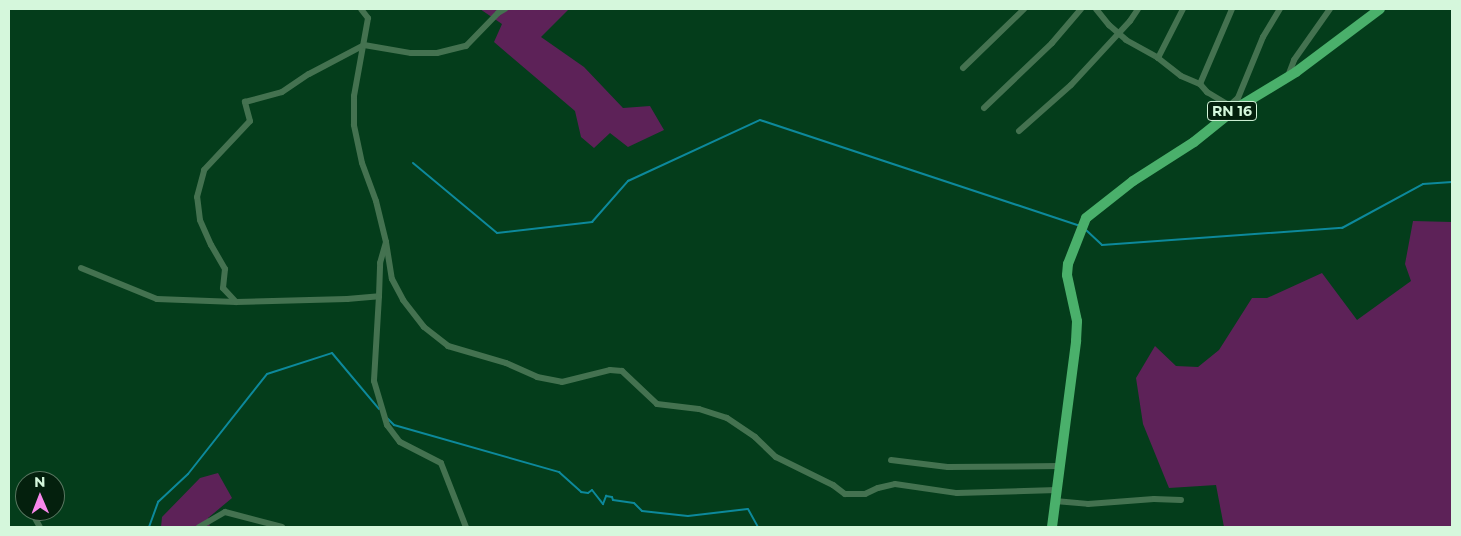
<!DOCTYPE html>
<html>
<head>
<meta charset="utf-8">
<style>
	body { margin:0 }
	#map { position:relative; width:1461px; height:536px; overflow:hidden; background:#043d1b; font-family:Montserrat,sans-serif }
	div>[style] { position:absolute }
	.green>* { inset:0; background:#5d2258 }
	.stream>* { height:2px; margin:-1px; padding:0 1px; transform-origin:1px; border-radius:1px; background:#0d899b }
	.street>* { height:6px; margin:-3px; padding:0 3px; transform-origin:3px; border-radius:3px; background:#447250 }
	.primary>* { height:10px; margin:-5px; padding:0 5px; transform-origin:5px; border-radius:5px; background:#4ab06b }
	span { translate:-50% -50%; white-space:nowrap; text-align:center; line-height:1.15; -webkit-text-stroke:4.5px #04200d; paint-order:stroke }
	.shield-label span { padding:1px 4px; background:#04200d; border:1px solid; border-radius:4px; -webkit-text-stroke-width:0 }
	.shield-label { font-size:14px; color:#d5f7dc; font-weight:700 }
	.frame { position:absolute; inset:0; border:10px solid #d5f7dc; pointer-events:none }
	.north { position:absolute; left:15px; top:471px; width:50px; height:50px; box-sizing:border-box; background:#04200d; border:1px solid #587660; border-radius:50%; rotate:359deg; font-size:14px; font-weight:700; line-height:20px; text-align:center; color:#d5f7dc }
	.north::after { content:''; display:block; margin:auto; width:18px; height:22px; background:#f888eb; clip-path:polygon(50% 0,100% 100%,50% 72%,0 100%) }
</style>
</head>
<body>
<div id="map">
	<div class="green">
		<div style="clip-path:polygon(480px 9px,569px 9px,541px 37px,584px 67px,623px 108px,650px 106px,664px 130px,628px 147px,610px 133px,594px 148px,581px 137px,575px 111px,494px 42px,502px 24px)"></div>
		<div style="clip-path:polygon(1413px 221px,1452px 222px,1452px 527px,1224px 527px,1216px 485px,1169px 488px,1143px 424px,1136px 378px,1155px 346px,1176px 366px,1198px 367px,1219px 350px,1252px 298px,1267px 298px,1322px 273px,1357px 320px,1411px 281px,1405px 264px)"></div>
		<div style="clip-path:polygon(218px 473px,232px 498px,208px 518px,210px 527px,161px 527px,162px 517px,200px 478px)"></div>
	</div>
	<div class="stream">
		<div style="left:413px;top:163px;width:109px;rotate:39.8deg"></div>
		<div style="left:497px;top:233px;width:96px;rotate:-6.6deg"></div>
		<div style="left:592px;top:222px;width:55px;rotate:-48.7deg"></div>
		<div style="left:628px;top:181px;width:145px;rotate:-24.8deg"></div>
		<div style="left:760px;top:120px;width:335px;rotate:18.3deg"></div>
		<div style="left:1086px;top:230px;width:22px;rotate:43deg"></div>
		<div style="left:1102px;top:245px;width:241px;rotate:-4.1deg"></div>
		<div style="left:1342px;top:228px;width:92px;rotate:-28.5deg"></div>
		<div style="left:1423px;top:184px;width:29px;rotate:-4deg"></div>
		<div style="left:387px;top:418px;width:10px;rotate:45deg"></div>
		<div style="left:394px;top:425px;width:172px;rotate:15.9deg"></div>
		<div style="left:559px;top:472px;width:30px;rotate:42deg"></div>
		<div style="left:581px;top:492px;width:7px;rotate:8deg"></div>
		<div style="left:588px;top:493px;width:5px;rotate:-37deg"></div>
		<div style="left:592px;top:490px;width:18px;rotate:52deg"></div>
		<div style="left:603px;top:504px;width:9px;rotate:-69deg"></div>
		<div style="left:606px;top:496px;width:6px;rotate:9deg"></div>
		<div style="left:612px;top:497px;width:3px;rotate:72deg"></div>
		<div style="left:613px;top:500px;width:21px;rotate:8deg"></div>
		<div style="left:634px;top:503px;width:11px;rotate:45deg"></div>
		<div style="left:642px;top:511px;width:46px;rotate:6.2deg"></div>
		<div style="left:688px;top:516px;width:60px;rotate:-6.7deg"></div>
		<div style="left:748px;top:509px;width:21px;rotate:61deg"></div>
		<div style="left:149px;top:527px;width:27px;rotate:-70deg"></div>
		<div style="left:158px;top:502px;width:41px;rotate:-43deg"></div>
		<div style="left:188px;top:474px;width:127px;rotate:-51.7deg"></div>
		<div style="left:267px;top:374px;width:68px;rotate:-17.9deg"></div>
		<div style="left:332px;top:353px;width:73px;rotate:50deg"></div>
	</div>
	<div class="street">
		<div style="left:1096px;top:9px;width:21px;rotate:51deg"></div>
		<div style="left:1109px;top:25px;width:23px;rotate:41deg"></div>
		<div style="left:1126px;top:40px;width:37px;rotate:29deg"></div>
		<div style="left:1158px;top:58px;width:29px;rotate:38deg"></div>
		<div style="left:1181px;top:76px;width:21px;rotate:23deg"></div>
		<div style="left:1200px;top:84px;width:11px;rotate:49deg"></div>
		<div style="left:1207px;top:92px;width:33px;rotate:31deg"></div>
		<div style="left:1158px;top:58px;width:55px;rotate:-63deg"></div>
		<div style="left:963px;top:68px;width:85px;rotate:-44deg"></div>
		<div style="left:1288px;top:76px;width:17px;rotate:-69deg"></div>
		<div style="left:1294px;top:60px;width:62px;rotate:-54.8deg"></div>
		<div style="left:1200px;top:84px;width:82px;rotate:-66.9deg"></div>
		<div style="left:1229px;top:106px;width:12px;rotate:-42deg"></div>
		<div style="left:1238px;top:98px;width:66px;rotate:-67.7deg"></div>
		<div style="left:1263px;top:37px;width:33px;rotate:-59deg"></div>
		<div style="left:984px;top:108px;width:94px;rotate:-43.7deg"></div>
		<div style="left:1052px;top:43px;width:45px;rotate:-49.5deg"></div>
		<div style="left:1019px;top:131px;width:69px;rotate:-41.5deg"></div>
		<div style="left:1071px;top:85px;width:87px;rotate:-47.3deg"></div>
		<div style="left:1130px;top:21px;width:14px;rotate:-56deg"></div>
		<div style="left:386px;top:242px;width:37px;rotate:81deg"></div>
		<div style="left:392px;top:279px;width:24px;rotate:62deg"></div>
		<div style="left:403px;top:300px;width:34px;rotate:52deg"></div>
		<div style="left:424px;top:327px;width:31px;rotate:38deg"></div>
		<div style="left:448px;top:346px;width:60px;rotate:16.3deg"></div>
		<div style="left:506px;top:363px;width:34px;rotate:24deg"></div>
		<div style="left:537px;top:377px;width:25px;rotate:11deg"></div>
		<div style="left:562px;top:382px;width:49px;rotate:-14deg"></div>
		<div style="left:610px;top:370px;width:12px;rotate:5deg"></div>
		<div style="left:622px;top:371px;width:48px;rotate:43.3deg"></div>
		<div style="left:657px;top:404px;width:42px;rotate:6.8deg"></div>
		<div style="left:699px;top:409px;width:29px;rotate:18deg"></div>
		<div style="left:727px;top:418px;width:34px;rotate:34deg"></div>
		<div style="left:755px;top:437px;width:29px;rotate:44deg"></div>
		<div style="left:776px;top:457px;width:64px;rotate:26.2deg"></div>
		<div style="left:833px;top:485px;width:15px;rotate:37deg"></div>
		<div style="left:845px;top:494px;width:20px"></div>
		<div style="left:865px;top:494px;width:14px;rotate:-25deg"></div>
		<div style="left:878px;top:488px;width:17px;rotate:-13deg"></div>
		<div style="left:895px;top:484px;width:63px;rotate:8.3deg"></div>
		<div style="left:957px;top:493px;width:100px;rotate:-1.7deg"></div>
		<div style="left:81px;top:268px;width:82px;rotate:22.2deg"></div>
		<div style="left:157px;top:299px;width:79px;rotate:2.2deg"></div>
		<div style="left:236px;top:302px;width:111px;rotate:-1.5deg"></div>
		<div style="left:347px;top:299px;width:32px;rotate:-5deg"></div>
		<div style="left:379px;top:296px;width:33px;rotate:-88deg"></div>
		<div style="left:380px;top:263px;width:22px;rotate:-74deg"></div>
		<div style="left:386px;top:242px;width:42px;rotate:-103.7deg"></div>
		<div style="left:376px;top:201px;width:40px;rotate:-110.2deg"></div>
		<div style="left:362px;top:163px;width:39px;rotate:-102deg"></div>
		<div style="left:354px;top:125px;width:29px;rotate:-90deg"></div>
		<div style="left:354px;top:96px;width:79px;rotate:-79.8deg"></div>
		<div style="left:368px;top:18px;width:11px;rotate:-128deg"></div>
		<div style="left:379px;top:296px;width:85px;rotate:93.4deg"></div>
		<div style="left:374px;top:381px;width:46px;rotate:73.5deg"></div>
		<div style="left:387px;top:425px;width:21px;rotate:53deg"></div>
		<div style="left:400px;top:442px;width:46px;rotate:27.1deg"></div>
		<div style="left:441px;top:463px;width:69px;rotate:68.7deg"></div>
		<div style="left:236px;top:302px;width:19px;rotate:-133deg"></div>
		<div style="left:223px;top:288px;width:19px;rotate:-84deg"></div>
		<div style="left:225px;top:269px;width:28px;rotate:-120deg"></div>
		<div style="left:211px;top:245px;width:27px;rotate:-114deg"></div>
		<div style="left:200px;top:220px;width:23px;rotate:-97deg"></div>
		<div style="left:197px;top:197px;width:28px;rotate:-75deg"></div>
		<div style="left:204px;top:170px;width:67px;rotate:-46.8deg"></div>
		<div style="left:250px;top:121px;width:20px;rotate:-105deg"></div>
		<div style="left:245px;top:102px;width:38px;rotate:-15deg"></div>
		<div style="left:282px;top:92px;width:32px;rotate:-34deg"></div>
		<div style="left:309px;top:74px;width:62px;rotate:-27.8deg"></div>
		<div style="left:364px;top:45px;width:48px;rotate:9.7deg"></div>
		<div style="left:411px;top:53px;width:26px"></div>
		<div style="left:437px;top:53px;width:30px;rotate:-14deg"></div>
		<div style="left:466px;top:46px;width:46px;rotate:-45.9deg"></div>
		<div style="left:498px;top:13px;width:8px;rotate:-30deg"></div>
		<div style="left:891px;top:460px;width:57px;rotate:7deg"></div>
		<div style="left:948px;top:467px;width:112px;rotate:-0.5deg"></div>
		<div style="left:19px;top:490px;width:12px;rotate:59deg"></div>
		<div style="left:1055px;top:501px;width:33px;rotate:5deg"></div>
		<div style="left:1088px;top:504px;width:66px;rotate:-4.3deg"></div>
		<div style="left:1154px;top:499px;width:27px;rotate:2deg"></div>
		<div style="left:31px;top:511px;width:18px;rotate:61deg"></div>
		<div style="left:199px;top:527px;width:30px;rotate:-30deg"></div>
		<div style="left:225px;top:512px;width:59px;rotate:14.7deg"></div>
	</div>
	<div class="primary">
		<div style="left:1052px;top:527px;width:188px;rotate:-82.6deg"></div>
		<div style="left:1076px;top:341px;width:20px;rotate:-87deg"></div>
		<div style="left:1077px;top:321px;width:47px;rotate:-102.3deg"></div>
		<div style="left:1067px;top:275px;width:11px;rotate:-85deg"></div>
		<div style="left:1068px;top:264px;width:49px;rotate:-68.6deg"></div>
		<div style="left:1086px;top:218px;width:60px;rotate:-38.2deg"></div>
		<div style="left:1133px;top:181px;width:72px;rotate:-32.6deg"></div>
		<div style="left:1194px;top:142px;width:53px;rotate:-38.8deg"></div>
		<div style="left:1235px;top:109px;width:71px;rotate:-31.2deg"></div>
		<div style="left:1296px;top:72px;width:105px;rotate:-36.9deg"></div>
	</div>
	<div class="shield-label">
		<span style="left:1232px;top:111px">RN 16</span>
	</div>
	<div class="frame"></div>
	<div class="north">N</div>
</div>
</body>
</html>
